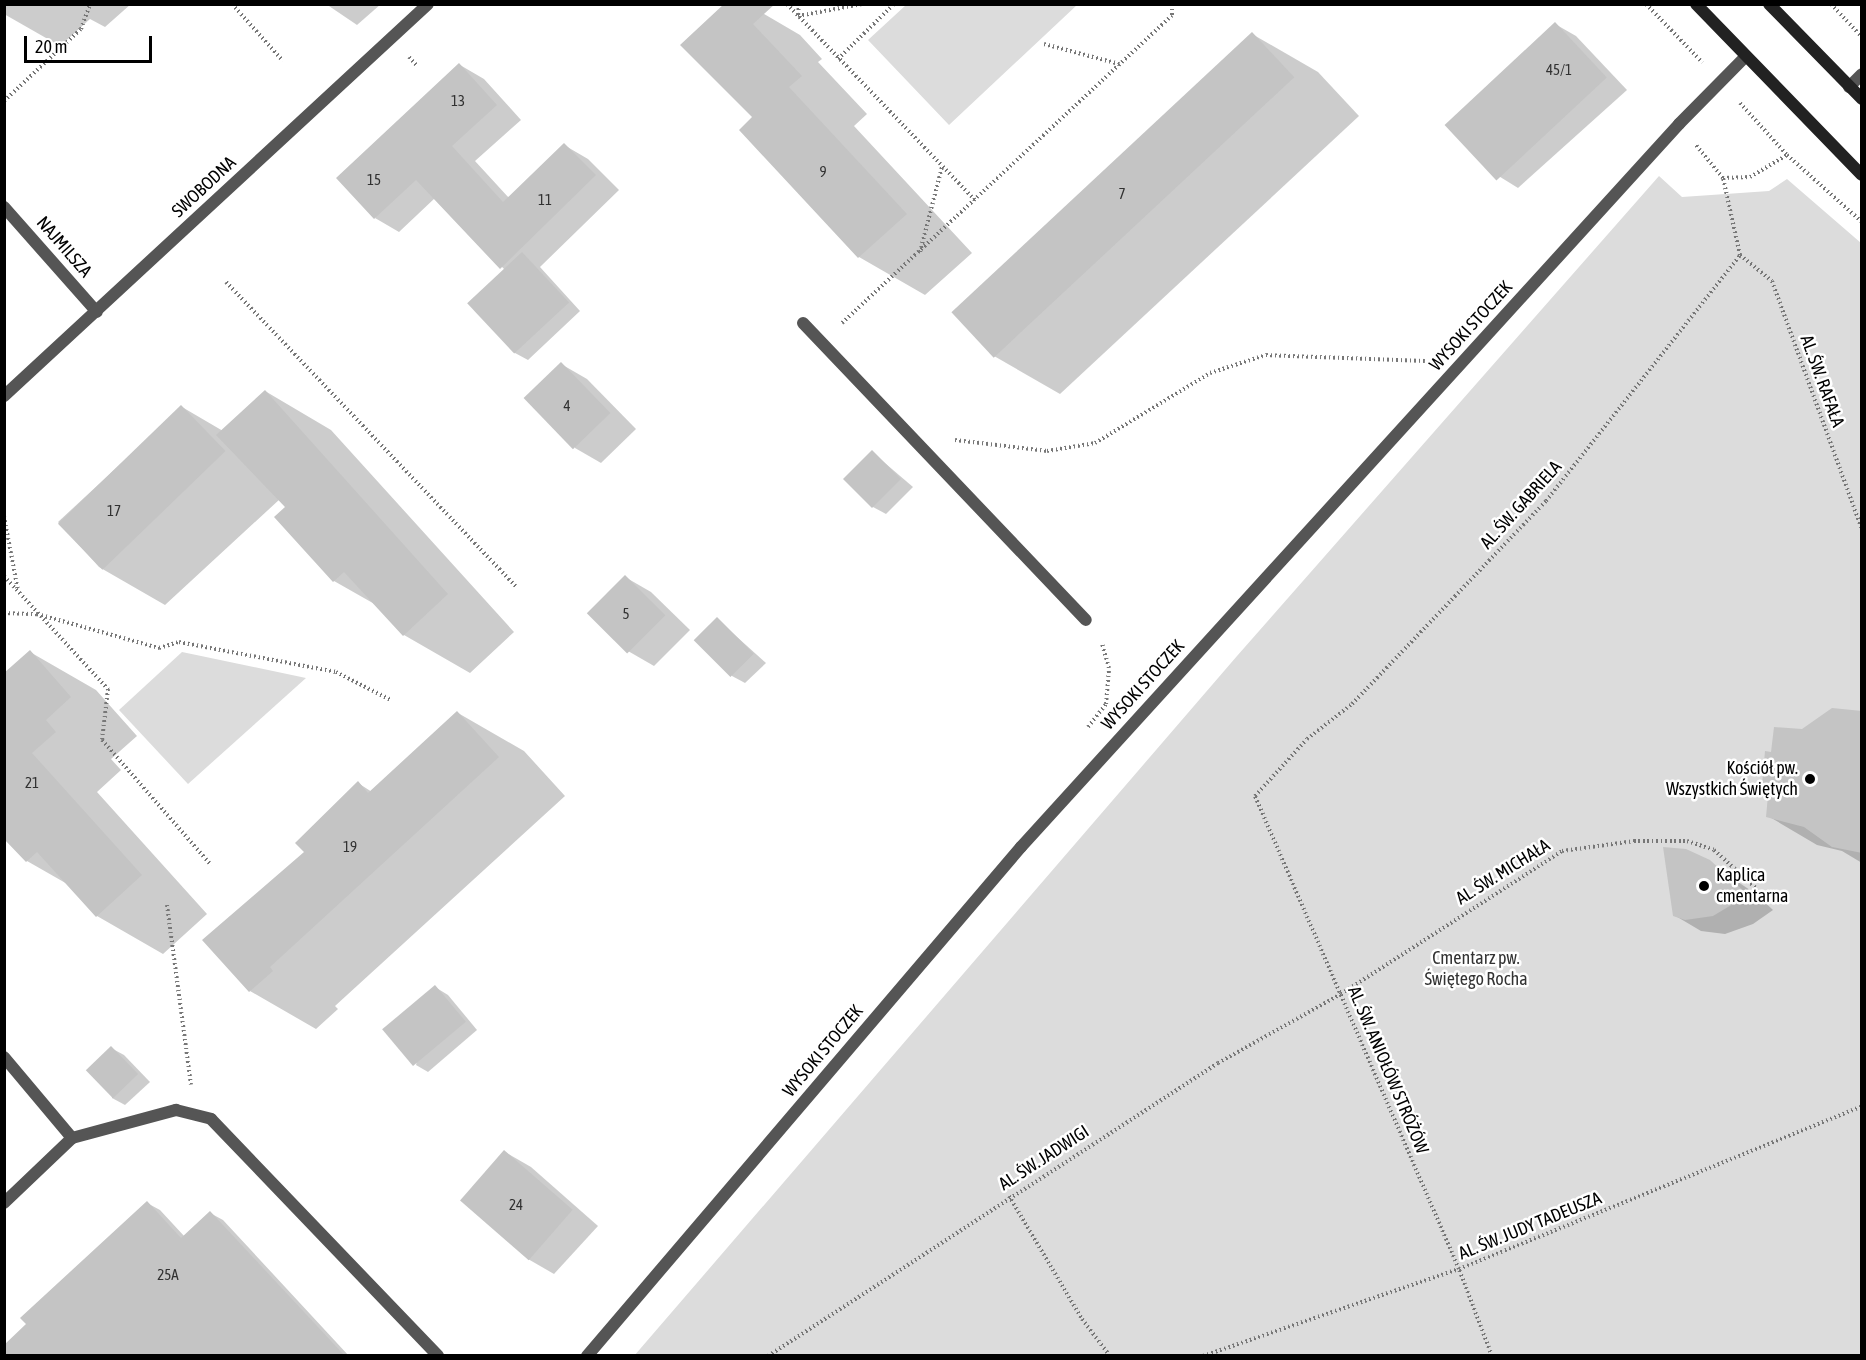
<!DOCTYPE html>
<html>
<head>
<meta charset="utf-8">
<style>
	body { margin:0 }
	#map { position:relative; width:1866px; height:1360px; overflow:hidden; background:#fff; font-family:"Asap Condensed",sans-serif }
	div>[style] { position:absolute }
	.green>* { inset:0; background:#dcdcdc }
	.shadow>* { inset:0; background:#0003 }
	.building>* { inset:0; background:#c4c4c4; transform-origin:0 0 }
	.path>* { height:4px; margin-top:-2px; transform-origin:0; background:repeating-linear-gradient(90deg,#777 0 1.5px,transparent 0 4.5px) }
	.lane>* { height:12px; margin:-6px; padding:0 6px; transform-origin:6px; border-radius:6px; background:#555 }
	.street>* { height:12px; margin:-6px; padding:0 6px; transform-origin:6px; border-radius:6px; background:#555 }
	.secondary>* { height:12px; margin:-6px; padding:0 6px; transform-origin:6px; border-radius:6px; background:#222 }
	.dots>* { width:16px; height:16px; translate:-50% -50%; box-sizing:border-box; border:3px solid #fff; border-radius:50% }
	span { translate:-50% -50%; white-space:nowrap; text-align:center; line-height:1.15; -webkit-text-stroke:5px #fff; paint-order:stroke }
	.number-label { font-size:15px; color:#313131 }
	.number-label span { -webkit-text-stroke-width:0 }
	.street-label { font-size:18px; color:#000 }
	.poi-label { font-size:18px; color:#000 }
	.right { translate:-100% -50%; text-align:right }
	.left { translate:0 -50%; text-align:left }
	.park-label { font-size:18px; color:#333 }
	.frame { position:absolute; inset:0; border:6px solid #000; pointer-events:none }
	.scale { position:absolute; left:24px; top:36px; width:128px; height:27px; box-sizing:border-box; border:3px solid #000; border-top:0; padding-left:8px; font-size:18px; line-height:21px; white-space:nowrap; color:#000; -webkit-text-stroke:4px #fff; paint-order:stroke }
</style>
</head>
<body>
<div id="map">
	<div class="green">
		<div style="clip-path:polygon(906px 5px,906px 4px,1077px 5px,949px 125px,868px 40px)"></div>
		<div style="clip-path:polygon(1659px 176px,1682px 197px,1769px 191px,1787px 179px,1861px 243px,1861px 1355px,634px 1356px,1237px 656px)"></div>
		<div style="clip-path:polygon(182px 652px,306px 678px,188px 784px,119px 710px)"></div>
	</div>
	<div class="shadow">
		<div style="clip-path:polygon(4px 4px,131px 4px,105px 27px,90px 19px,60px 46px,4px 14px)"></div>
		<div style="clip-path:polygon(326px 4px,381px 4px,357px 25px)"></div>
		<div style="clip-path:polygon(747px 4px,800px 35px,822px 59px,818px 62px,867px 114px,854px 126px,972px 253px,925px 295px,859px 257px,741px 130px,755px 117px)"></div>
		<div style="clip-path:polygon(1555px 24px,1576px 36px,1627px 90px,1518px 188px,1497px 175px)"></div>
		<div style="clip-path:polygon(1252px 34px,1318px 72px,1359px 116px,1060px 394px,994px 356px)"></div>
		<div style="clip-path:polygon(460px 65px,484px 79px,521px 120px,475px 161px,509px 198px,564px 145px,588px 159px,619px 190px,540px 267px,580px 311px,528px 360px,515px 353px,505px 270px,435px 198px,399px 232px,375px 218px)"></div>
		<div style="clip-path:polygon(561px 364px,587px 379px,636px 429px,601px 463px,575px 448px)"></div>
		<div style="clip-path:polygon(265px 391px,331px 430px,514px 632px,470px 673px,404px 635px,378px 606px,334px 581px,280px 499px,165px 605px,99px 567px,58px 522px,182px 407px,223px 431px)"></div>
		<div style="clip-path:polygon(872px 452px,913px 487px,886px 514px,873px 507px)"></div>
		<div style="clip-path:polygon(625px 577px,651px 592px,690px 630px,654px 666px,628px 651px)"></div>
		<div style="clip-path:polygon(717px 619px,766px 663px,745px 683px,732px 676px)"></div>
		<div style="clip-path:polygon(30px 652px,96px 690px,137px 736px,111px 759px,121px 770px,97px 792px,207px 914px,163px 954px,97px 916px,69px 885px,27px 861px)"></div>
		<div style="clip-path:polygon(1862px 712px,1862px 863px,1842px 851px,1817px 845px,1768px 816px,1769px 798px,1763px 794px,1773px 754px,1802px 731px)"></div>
		<div style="clip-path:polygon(458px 713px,524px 751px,565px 796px,335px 1006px,338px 1009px,316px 1029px,250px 991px,306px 852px,358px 783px,372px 792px)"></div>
		<div style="clip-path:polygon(1699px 856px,1756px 894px,1773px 910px,1753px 924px,1725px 934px,1701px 931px,1674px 915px)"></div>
		<div style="clip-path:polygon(435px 987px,448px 995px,477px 1030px,428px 1072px,416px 1065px)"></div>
		<div style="clip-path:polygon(111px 1048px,124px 1055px,150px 1082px,125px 1105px,112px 1098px)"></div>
		<div style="clip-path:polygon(505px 1152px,531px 1167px,598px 1226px,554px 1274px,528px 1259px,462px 1200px)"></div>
		<div style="clip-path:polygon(147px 1203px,160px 1210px,185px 1237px,210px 1213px,223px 1220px,349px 1356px,4px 1356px)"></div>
	</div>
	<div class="building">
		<div style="clip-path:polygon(724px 4px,775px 4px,753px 24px,802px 76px,789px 87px,907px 214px,858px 258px,739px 130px,752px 117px,680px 45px)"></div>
		<div style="left:1555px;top:22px;width:76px;height:151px;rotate:47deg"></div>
		<div style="left:1252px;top:32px;width:62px;height:411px;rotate:47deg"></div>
		<div style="clip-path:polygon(459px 63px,497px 105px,452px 146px,503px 202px,564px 143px,596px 175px,500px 269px,416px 180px,374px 219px,336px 178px)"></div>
		<div style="left:522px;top:252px;width:69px;height:75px;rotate:47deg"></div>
		<div style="left:561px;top:362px;width:71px;height:52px;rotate:46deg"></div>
		<div style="clip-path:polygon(265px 390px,448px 594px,403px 636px,344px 572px,333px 582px,274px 517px,285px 507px,216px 435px)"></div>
		<div style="left:181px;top:405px;width:64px;height:171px;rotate:46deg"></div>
		<div style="left:872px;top:450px;width:41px;height:41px;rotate:45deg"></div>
		<div style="left:625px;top:575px;width:57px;height:54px;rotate:45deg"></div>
		<div style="left:717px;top:617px;width:52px;height:33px;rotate:45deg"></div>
		<div style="clip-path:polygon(30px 650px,71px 697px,46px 720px,56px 732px,32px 753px,142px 875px,96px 917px,37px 852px,26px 862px,4px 839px,4px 673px)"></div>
		<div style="clip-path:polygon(1832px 708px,1862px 711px,1862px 853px,1832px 847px,1804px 827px,1766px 817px,1768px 795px,1761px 795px,1765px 751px,1771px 752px,1774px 727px,1802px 729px)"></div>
		<div style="clip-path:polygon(457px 711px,499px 757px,270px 967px,273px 971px,249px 992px,202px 940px,304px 852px,295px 843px,358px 781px,368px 793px)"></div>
		<div style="clip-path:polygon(1663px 847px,1686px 849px,1710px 860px,1748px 895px,1713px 916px,1685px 920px,1673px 916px)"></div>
		<div style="left:435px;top:985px;width:48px;height:69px;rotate:50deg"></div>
		<div style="left:111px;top:1046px;width:39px;height:35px;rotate:46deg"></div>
		<div style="left:504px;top:1150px;width:91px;height:67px;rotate:41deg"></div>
		<div style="clip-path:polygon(147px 1201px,181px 1238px,210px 1211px,345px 1356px,4px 1356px,4px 1345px,26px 1324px,20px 1318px)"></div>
	</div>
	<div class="path">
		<div style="left:232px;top:4px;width:76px;rotate:48.2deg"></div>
		<div style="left:787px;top:4px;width:273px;rotate:46.2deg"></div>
		<div style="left:799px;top:4px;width:12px;rotate:95deg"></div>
		<div style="left:798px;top:16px;width:65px;rotate:-10.6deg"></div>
		<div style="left:1646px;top:4px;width:81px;rotate:46deg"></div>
		<div style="left:1831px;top:4px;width:45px;rotate:46.8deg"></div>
		<div style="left:1044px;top:44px;width:78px;rotate:14.9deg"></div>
		<div style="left:409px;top:57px;width:12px;rotate:48deg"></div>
		<div style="left:838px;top:59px;width:78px;rotate:-44.5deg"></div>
		<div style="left:4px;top:101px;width:105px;rotate:-43.1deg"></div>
		<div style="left:81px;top:29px;width:27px;rotate:-70deg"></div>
		<div style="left:1740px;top:103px;width:70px;rotate:47.9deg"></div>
		<div style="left:1787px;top:155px;width:101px;rotate:41.8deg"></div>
		<div style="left:1723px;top:178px;width:27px;rotate:-2deg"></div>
		<div style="left:1750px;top:177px;width:43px;rotate:-30.7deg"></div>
		<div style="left:920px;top:252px;width:88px;rotate:-75.5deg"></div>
		<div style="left:1740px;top:255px;width:41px;rotate:39.1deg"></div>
		<div style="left:1772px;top:281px;width:264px;rotate:70.1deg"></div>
		<div style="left:226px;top:282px;width:421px;rotate:46.4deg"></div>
		<div style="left:842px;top:323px;width:451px;rotate:-43deg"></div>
		<div style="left:1172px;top:15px;width:11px;rotate:-90deg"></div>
		<div style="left:955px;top:440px;width:93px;rotate:6.8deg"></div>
		<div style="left:1047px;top:451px;width:49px;rotate:-9.5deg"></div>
		<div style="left:1095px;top:443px;width:135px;rotate:-31.3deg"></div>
		<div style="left:1210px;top:373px;width:59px;rotate:-17.8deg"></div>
		<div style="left:1266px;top:355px;width:159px;rotate:2.2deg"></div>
		<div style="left:4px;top:516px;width:76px;rotate:79.4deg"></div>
		<div style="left:4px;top:576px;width:154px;rotate:47.4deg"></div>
		<div style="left:108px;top:689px;width:51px;rotate:96.7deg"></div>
		<div style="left:102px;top:740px;width:166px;rotate:48.9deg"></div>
		<div style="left:4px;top:613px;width:33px;rotate:2deg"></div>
		<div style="left:37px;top:614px;width:127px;rotate:15.6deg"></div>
		<div style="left:159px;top:648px;width:21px;rotate:-17deg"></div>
		<div style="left:179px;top:642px;width:160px;rotate:10.8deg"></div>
		<div style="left:336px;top:672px;width:62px;rotate:27deg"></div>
		<div style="left:1088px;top:727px;width:29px;rotate:-52deg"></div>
		<div style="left:1106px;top:704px;width:36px;rotate:-85deg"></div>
		<div style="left:1109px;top:668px;width:26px;rotate:-106deg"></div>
		<div style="left:167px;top:905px;width:181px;rotate:82.4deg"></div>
		<div style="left:1009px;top:1196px;width:143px;rotate:59.3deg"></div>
		<div style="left:1082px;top:1319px;width:46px;rotate:52.9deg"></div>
		<div style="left:768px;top:1356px;width:537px;rotate:-33.07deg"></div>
		<div style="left:1218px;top:1063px;width:141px;rotate:-29.3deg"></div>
		<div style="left:1341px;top:994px;width:263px;rotate:-32.9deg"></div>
		<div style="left:1562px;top:851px;width:73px;rotate:-7.9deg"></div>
		<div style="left:1634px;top:841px;width:53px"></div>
		<div style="left:1687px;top:841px;width:28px;rotate:18deg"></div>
		<div style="left:1714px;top:850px;width:58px;rotate:42.2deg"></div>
		<div style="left:1203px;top:1356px;width:270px;rotate:-18.8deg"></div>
		<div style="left:1459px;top:1269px;width:435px;rotate:-22deg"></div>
		<div style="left:1492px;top:1356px;width:93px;rotate:-110.8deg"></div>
		<div style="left:1459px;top:1269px;width:515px;rotate:-113.33deg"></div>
		<div style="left:1255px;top:796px;width:77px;rotate:-47.6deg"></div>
		<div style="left:1307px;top:739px;width:57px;rotate:-37.9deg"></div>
		<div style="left:1352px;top:704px;width:281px;rotate:-46.3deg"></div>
		<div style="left:1546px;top:501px;width:313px;rotate:-51.7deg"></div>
		<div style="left:1740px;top:255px;width:79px;rotate:-102.4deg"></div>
		<div style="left:1723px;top:178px;width:43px;rotate:-129.3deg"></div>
	</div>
	<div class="lane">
		<div style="left:803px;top:323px;width:410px;rotate:46.4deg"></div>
		<div style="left:4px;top:1057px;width:106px;rotate:50deg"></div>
		<div style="left:4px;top:1203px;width:94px;rotate:-43.7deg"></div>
		<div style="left:72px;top:1138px;width:108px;rotate:-15.1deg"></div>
		<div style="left:176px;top:1110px;width:36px;rotate:14deg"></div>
		<div style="left:211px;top:1119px;width:328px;rotate:46.2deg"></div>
	</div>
	<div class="street">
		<div style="left:1849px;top:87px;width:18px;rotate:-45deg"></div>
		<div style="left:4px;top:207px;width:140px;rotate:48.5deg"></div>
		<div style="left:4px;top:396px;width:577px;rotate:-42.75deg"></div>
		<div style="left:587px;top:1356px;width:669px;rotate:-49.55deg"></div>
		<div style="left:1021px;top:847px;width:978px;rotate:-47.69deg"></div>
		<div style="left:1679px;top:124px;width:95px;rotate:-45.4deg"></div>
	</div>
	<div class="secondary">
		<div style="left:1696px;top:4px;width:238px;rotate:45.9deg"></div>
		<div style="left:1769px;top:4px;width:133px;rotate:45.6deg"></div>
	</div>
	<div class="dots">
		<div style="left:1810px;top:779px;background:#000"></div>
		<div style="left:1704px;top:886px;background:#000"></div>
	</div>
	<div class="number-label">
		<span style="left:1559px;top:70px">45/1</span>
		<span style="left:458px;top:101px">13</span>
		<span style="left:823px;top:172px">9</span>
		<span style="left:374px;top:180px">15</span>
		<span style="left:1122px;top:194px">7</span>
		<span style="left:545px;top:200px">11</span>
		<span style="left:567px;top:406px">4</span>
		<span style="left:114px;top:511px">17</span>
		<span style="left:626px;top:614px">5</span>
		<span style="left:32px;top:783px">21</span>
		<span style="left:350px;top:847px">19</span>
		<span style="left:516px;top:1205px">24</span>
		<span style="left:168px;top:1275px">25A</span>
	</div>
	<div class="street-label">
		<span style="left:204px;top:187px;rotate:-43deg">SWOBODNA</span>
		<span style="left:64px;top:247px;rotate:49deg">NAJMILSZA</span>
		<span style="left:1471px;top:326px;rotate:-48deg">WYSOKI STOCZEK</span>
		<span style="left:1822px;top:381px;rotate:70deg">AL. ŚW. RAFAŁA</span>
		<span style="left:1521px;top:505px;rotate:-48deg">AL. ŚW. GABRIELA</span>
		<span style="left:1143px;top:685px;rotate:-48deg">WYSOKI STOCZEK</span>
		<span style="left:1503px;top:872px;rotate:-32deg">AL. ŚW. MICHAŁA</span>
		<span style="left:823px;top:1051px;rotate:-50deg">WYSOKI STOCZEK</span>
		<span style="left:1388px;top:1070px;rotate:67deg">AL. ŚW. ANIOŁÓW STRÓŻÓW</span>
		<span style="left:1044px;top:1158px;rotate:-33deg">AL. ŚW. JADWIGI</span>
		<span style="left:1530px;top:1226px;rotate:-22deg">AL. ŚW. JUDY TADEUSZA</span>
	</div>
	<div class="poi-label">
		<span class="right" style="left:1798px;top:779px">Kościół pw.<br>Wszystkich Świętych</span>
		<span class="left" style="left:1716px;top:886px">Kaplica<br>cmentarna</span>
	</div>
	<div class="park-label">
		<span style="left:1476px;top:969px">Cmentarz pw.<br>Świętego Rocha</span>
	</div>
	<div class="frame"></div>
	<div class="scale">20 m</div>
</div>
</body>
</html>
